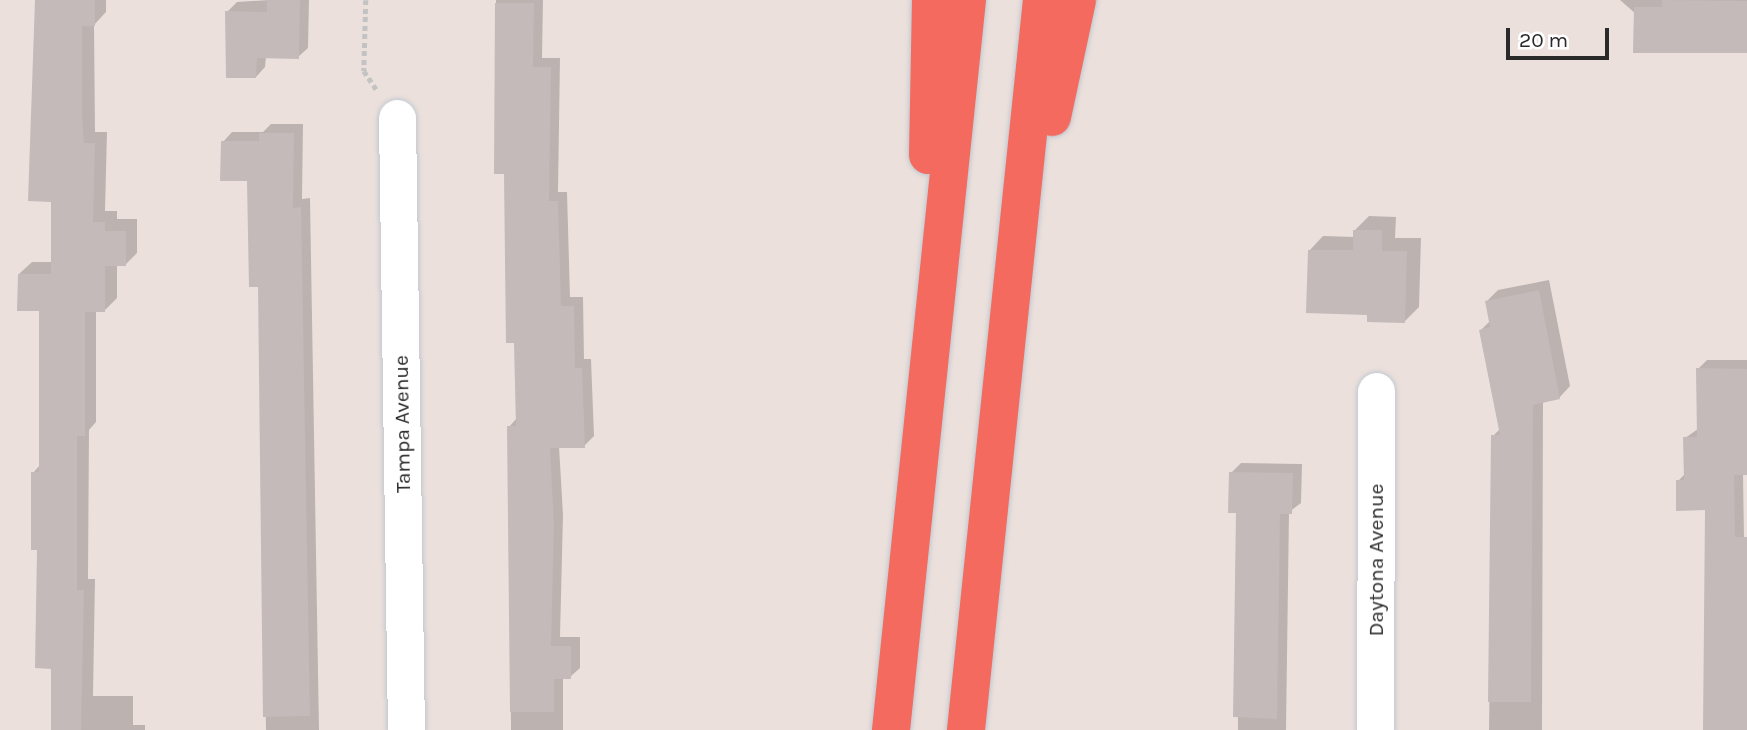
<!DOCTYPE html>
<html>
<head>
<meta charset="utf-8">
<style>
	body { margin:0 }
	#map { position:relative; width:1747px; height:730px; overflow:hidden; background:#ebe0dc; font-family:Karla,sans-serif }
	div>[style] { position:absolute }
	.shadow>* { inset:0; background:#0003 }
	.building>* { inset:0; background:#c3bab9 }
	.path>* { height:4.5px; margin-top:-2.25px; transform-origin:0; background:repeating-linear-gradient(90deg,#c3c3c3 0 5px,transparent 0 8.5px) }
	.roads { filter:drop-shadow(0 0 2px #c1c8d0) drop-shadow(0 0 2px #c1c8d0) }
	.minor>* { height:37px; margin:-18.5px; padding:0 18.5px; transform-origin:18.5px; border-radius:18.5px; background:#fff }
	.motorway>* { height:38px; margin:-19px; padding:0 19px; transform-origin:19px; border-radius:19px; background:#f46a5e }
	span { translate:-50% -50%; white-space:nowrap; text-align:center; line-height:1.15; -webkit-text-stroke:5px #fff; paint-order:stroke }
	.street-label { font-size:21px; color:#2a2a2a }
	.scale { position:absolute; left:1506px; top:28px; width:103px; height:32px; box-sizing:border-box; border:4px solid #2a2a2a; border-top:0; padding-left:9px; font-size:21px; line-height:24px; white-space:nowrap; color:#2a2a2a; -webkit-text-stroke:5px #fff; paint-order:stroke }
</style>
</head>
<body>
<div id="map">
	<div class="shadow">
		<div style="clip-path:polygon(37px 0,106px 0,106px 12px,94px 25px,95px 132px,107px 132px,105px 211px,117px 211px,117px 219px,137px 219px,137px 253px,125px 265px,117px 265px,117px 298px,105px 310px,96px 310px,96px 422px,89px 430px,88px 579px,95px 579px,93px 696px,133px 696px,133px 725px,145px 725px,145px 730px,53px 730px,52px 667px,33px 473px,40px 465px,41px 310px,19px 274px,32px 262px,53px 262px,53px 200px)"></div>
		<div style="clip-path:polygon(269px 0,309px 0,308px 48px,298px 57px,266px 57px,265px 67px,256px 77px,227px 12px,237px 2px)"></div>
		<div style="clip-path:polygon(496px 0,543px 0,542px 58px,560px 58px,558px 192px,567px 192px,570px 297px,583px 297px,584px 359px,591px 359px,594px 436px,584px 446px,559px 446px,563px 515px,560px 637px,580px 637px,580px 668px,570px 677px,563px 677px,563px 730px,511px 730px,509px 427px,517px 418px,516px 341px,506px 172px,496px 172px)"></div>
		<div style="clip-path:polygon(1620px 0,1747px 0,1747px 51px,1636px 14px)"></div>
		<div style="clip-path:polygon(271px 124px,303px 124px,302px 199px,310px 198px,319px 730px,266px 730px,259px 285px,249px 179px,223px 142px,232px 132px,263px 132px)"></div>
		<div style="clip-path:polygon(1369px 216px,1396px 217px,1395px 238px,1421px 238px,1419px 307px,1405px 321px,1368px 313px,1309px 251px,1323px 236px,1355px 237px,1355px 230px)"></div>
		<div style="clip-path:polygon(1549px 280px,1570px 386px,1559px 398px,1543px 401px,1542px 730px,1489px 730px,1493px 436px,1501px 428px,1481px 330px,1490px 321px,1487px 301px,1498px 290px)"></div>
		<div style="clip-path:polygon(1707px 360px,1747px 360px,1747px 473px,1743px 473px,1747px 730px,1705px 730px,1707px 509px,1678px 481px,1686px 473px,1685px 438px,1698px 429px,1698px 369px)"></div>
		<div style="clip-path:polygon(1241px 463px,1302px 464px,1301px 503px,1289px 512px,1286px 730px,1238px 730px,1238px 511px,1231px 473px)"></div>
	</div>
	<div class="building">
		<div style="clip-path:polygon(35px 0,95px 0,95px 26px,82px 26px,82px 111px,84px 143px,95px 143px,93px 222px,105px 222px,105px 231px,126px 231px,126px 266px,105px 266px,105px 312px,85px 312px,85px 436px,77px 436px,77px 590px,84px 590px,81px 730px,51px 730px,51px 669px,35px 668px,37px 550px,31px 550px,31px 472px,39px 472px,39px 311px,17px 311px,18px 274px,51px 274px,51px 202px,28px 201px)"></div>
		<div style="clip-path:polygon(267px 0,300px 0,299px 59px,257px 58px,256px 78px,226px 78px,225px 11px,267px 12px)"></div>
		<div style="clip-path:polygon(1662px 0,1747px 1px,1747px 53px,1633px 53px,1634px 7px,1662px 7px)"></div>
		<div style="clip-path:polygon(495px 3px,534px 3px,533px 67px,551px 67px,549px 201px,558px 201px,561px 306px,574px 306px,575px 368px,582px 368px,585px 448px,550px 448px,554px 525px,551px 646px,571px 646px,571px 679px,554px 679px,554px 712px,510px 712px,507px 426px,516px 426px,514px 343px,506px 343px,504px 174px,494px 174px)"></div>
		<div style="clip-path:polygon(259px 133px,294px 133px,293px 208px,301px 207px,310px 716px,263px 717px,258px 287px,249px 287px,247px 181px,220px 181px,221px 141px,259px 141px)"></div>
		<div style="clip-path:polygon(1353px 230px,1382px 230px,1382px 251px,1407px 251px,1405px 323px,1367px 322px,1367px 315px,1306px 313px,1308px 250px,1353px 250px)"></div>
		<div style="clip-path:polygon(1539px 290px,1560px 399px,1533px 405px,1531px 702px,1488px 702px,1491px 435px,1500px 435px,1479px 330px,1490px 327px,1485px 301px)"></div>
		<div style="clip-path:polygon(1696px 368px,1747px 369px,1747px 475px,1734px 475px,1735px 537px,1747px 537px,1747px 730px,1703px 730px,1705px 510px,1676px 511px,1676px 480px,1684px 480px,1683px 437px,1697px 437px)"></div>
		<div style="clip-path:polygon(1229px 472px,1293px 473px,1292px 514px,1280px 514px,1277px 719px,1233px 717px,1236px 513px,1228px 513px)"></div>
	</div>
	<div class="path">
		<div style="left:366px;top:0;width:71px;rotate:91.6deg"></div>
		<div style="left:364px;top:71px;width:22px;rotate:56deg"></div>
	</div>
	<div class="roads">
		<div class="minor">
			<div style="left:397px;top:118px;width:612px;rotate:89.16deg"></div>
			<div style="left:1375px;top:730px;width:339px;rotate:-89.8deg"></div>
		</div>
		<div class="motorway">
			<div style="left:1052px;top:117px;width:120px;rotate:-77.9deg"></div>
			<div style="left:928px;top:155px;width:155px;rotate:-88.9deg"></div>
			<div style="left:891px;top:730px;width:734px;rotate:-84.06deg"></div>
			<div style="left:966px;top:730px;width:734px;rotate:-84.06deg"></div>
		</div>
	</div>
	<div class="street-label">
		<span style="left:402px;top:424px;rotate:-91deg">Tampa Avenue</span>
		<span style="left:1376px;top:560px;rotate:-90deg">Daytona Avenue</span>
	</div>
	<div class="scale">20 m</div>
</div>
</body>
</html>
